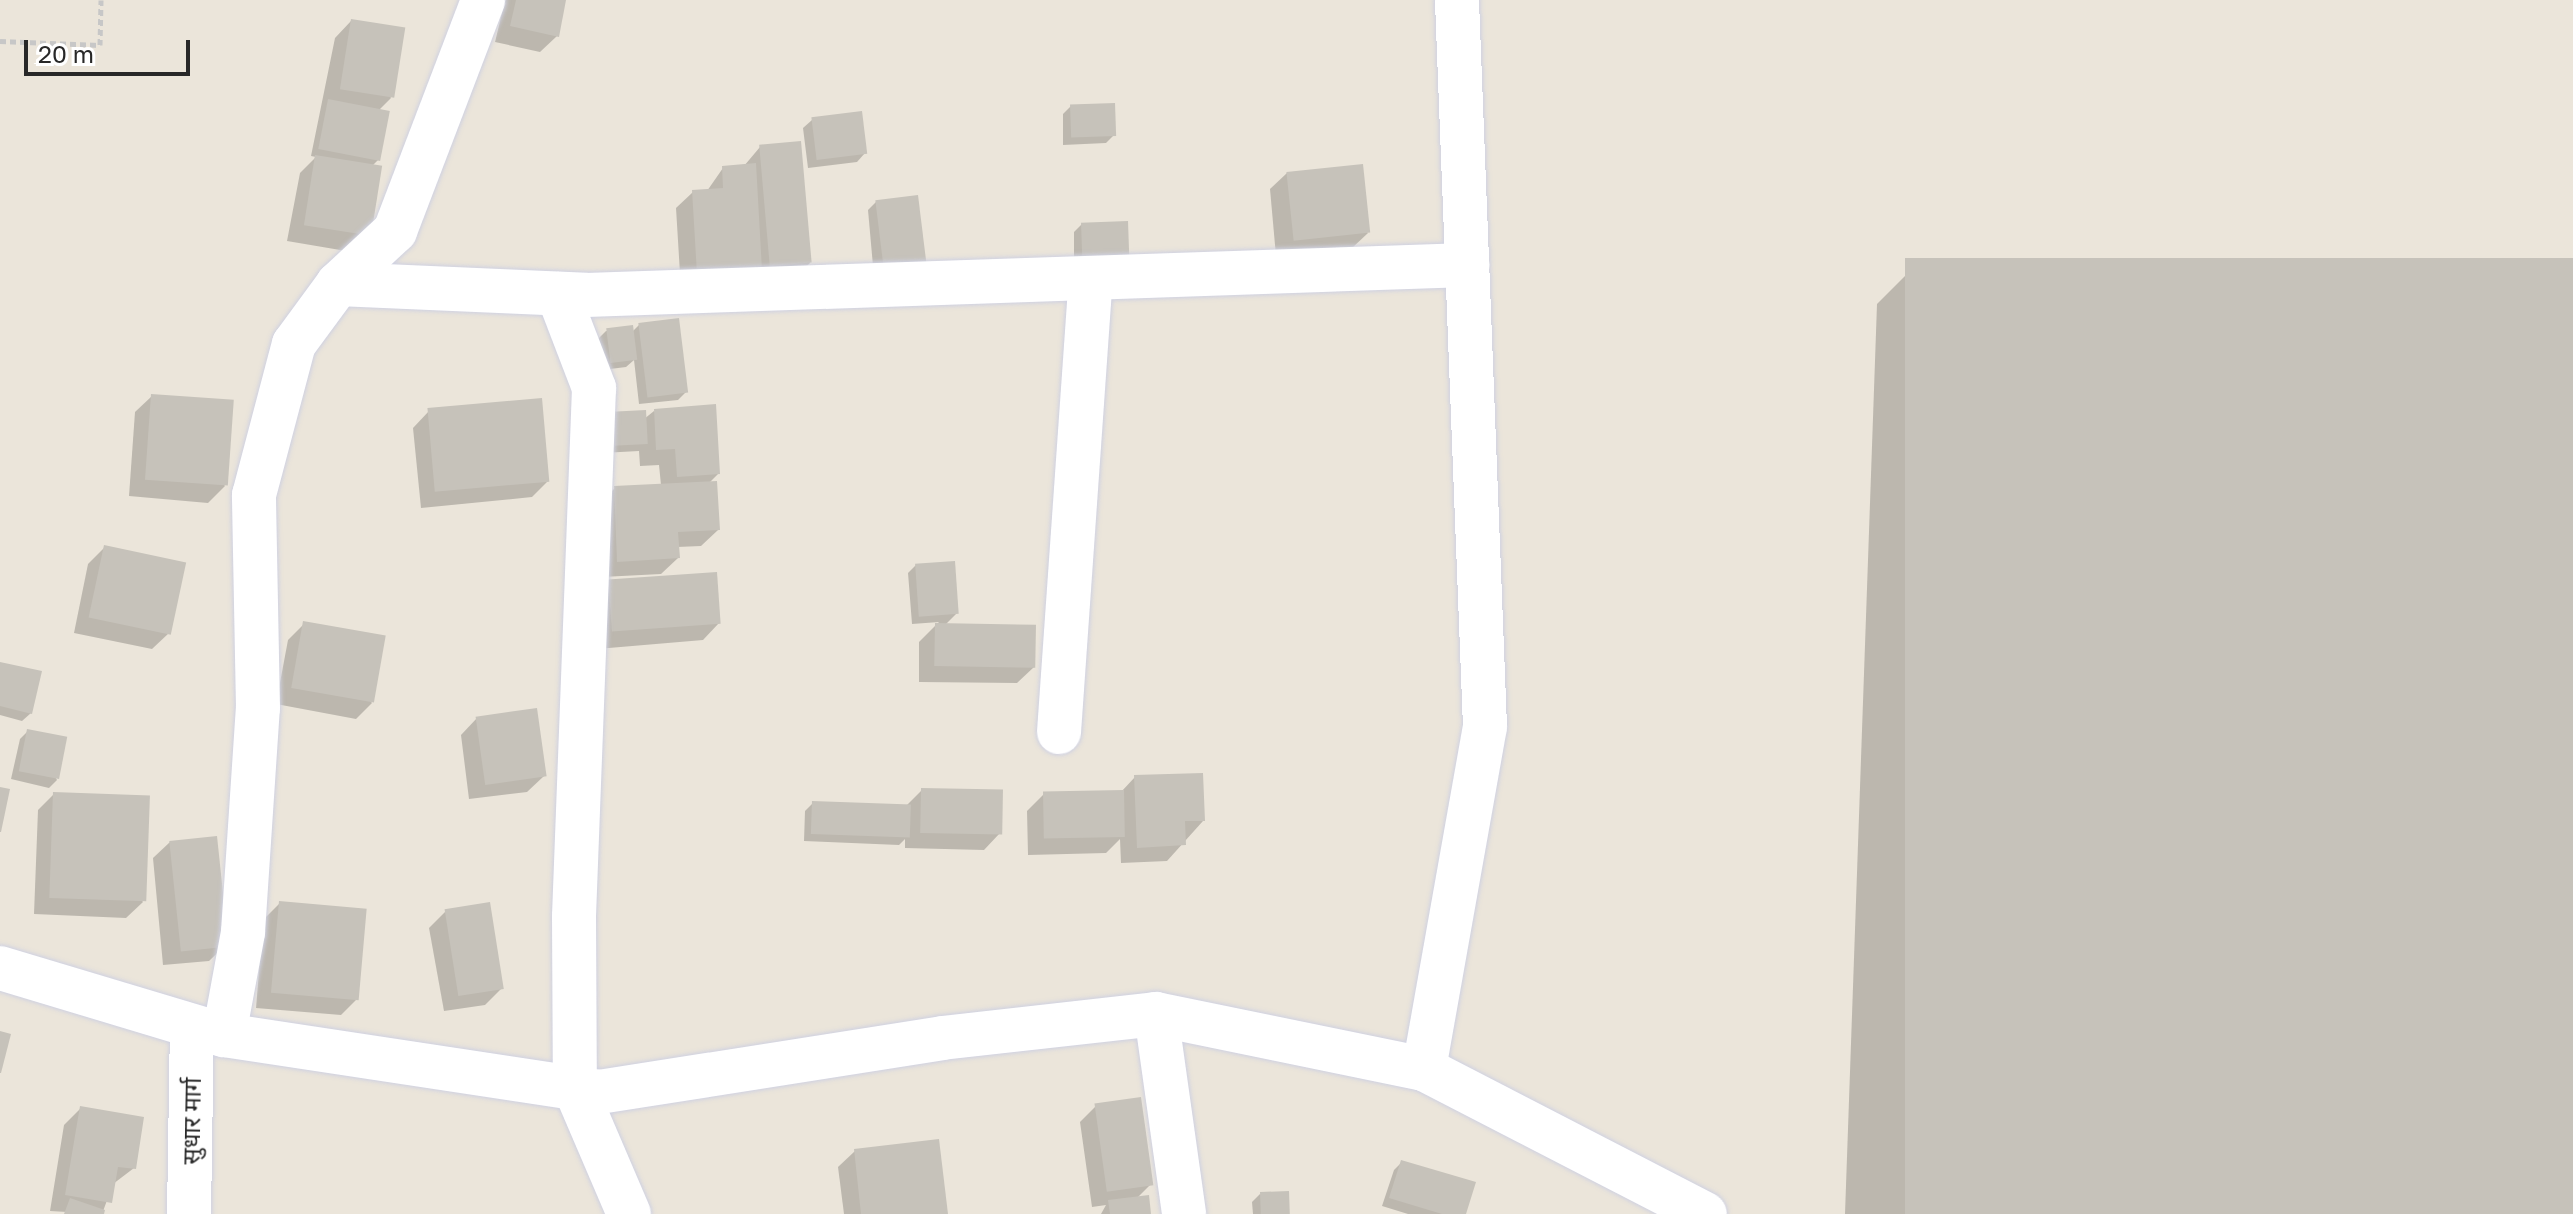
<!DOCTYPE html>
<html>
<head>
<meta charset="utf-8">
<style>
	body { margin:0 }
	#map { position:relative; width:2573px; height:1214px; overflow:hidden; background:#ebe5da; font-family:"Golos Text","Noto Sans Devanagari",sans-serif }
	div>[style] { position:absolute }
	.shadow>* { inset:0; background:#0003 }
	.building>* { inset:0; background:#c6c2ba; transform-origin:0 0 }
	.path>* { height:5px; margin-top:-2.5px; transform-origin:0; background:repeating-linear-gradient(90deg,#c7c7c7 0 6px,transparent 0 10px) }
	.roads { filter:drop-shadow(0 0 2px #cfd1e1) drop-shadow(0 0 2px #cfd1e1) }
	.minor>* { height:44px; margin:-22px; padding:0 22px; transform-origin:22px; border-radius:22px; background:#fff }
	span { translate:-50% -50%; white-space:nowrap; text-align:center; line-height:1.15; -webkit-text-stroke:8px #fff; paint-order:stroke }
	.street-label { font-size:24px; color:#282828 }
	.scale { position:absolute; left:24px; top:40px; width:166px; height:36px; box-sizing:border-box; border:4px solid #282828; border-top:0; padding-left:10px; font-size:24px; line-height:28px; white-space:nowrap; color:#282828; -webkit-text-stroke:6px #fff; paint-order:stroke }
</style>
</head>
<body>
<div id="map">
	<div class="shadow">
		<div style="clip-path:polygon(505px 0,564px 0,557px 36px,540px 52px,495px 42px)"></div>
		<div style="clip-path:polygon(351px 21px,391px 98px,378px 111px,379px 159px,372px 166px,368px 235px,352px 252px,287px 241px,300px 173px,316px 157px,311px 156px,335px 38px)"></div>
		<div style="clip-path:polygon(1071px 106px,1114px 135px,1106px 143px,1063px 145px,1063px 114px)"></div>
		<div style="clip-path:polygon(812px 120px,865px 153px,857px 162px,808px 168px,803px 128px)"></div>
		<div style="clip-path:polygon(760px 147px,810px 263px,793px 279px,681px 290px,676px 208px,693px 192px,707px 191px,723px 168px,744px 166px)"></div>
		<div style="clip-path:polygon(1287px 173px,1368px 233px,1351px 249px,1276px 256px,1270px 189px)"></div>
		<div style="clip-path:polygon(876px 202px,915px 272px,874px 277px,868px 210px)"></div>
		<div style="clip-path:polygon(1126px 223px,1074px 264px,1074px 232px,1082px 224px)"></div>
		<div style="clip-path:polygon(2573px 260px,2573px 1214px,1845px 1214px,1877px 304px,1906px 275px)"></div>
		<div style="clip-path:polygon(639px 325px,686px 392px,678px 400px,639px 404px,634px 360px,626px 367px,602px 370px,598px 339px,606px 331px,631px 333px)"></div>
		<div style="clip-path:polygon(152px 396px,225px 486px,208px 503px,129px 496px,135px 412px)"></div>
		<div style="clip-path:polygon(429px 411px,548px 481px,532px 497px,421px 508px,413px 428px)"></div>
		<div style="clip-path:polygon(654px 411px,718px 474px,709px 483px,718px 530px,701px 546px,677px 547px,678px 558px,661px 574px,602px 577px,599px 504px,615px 488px,661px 485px,659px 465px,640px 466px,639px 451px,602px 453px)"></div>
		<div style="clip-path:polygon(105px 547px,169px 633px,152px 649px,74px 633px,88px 564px)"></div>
		<div style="clip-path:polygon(916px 565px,957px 613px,945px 625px,1034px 667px,1017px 683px,919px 682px,919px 642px,939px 622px,912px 624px,908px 573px)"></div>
		<div style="clip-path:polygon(609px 583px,719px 623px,703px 640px,597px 649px)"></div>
		<div style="clip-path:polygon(304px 624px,372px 703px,356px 719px,276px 704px,288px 640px)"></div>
		<div style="clip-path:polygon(0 664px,31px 713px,22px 721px,0 715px)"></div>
		<div style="clip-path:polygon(477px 718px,544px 776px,527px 792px,469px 799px,461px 735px)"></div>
		<div style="clip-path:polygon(28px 731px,57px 780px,49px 788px,11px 779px,20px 739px)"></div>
		<div style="clip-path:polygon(1135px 777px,1203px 821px,1167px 861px,1121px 863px,1120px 839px,1106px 853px,1028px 855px,1027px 811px,1044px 794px,1121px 792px)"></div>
		<div style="clip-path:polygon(922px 790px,1000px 833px,984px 850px,905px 848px,905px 839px,899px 845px,804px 841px,805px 811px,813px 803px,906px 806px)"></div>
		<div style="clip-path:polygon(54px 794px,143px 902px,126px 918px,34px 914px,38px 810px)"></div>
		<div style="clip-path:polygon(170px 842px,226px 945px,209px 961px,163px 965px,153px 858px)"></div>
		<div style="clip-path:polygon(280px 903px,357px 999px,341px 1015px,256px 1008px,263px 920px)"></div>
		<div style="clip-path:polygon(446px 911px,502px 988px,485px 1005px,444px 1011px,429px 928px)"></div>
		<div style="clip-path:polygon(1096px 1106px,1151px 1184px,1137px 1198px,1149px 1214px,1101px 1214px,1106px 1205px,1092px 1207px,1080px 1122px)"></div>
		<div style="clip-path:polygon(81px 1108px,134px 1168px,113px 1184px,102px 1214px,50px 1211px,64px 1125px)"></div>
		<div style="clip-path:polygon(855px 1151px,946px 1214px,844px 1214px,838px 1167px)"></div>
		<div style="clip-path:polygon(1402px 1162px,1464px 1214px,1408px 1214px,1382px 1206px,1394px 1170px)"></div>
		<div style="clip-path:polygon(1260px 1194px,1288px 1214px,1253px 1214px,1252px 1202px)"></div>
	</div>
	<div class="building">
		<div style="clip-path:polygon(516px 0,566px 0,559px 37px,510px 26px)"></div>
		<div style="left:351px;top:19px;width:55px;height:71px;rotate:9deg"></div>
		<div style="left:328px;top:99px;width:63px;height:51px;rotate:11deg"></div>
		<div style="left:1115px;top:103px;width:33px;height:45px;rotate:88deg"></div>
		<div style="left:862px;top:111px;width:43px;height:51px;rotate:83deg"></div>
		<div style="left:801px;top:141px;width:122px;height:42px;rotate:85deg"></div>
		<div style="left:315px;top:155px;width:68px;height:71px;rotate:9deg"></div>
		<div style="clip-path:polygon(756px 163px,762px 270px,697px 274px,692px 190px,723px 188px,722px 166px)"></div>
		<div style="left:1363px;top:164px;width:69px;height:77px;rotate:84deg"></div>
		<div style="left:918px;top:195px;width:70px;height:43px;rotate:83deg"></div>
		<div style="left:1128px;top:221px;width:35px;height:47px;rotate:88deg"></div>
		<div style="left:2573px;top:258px;width:956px;height:668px;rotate:90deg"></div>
		<div style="left:679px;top:318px;width:75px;height:41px;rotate:83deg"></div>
		<div style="left:633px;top:325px;width:35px;height:27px;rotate:83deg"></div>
		<div style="left:151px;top:394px;width:83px;height:86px;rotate:4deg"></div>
		<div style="left:542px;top:398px;width:84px;height:115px;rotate:85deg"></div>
		<div style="clip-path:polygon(716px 404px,720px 474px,677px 477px,675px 449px,656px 450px,654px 409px)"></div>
		<div style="left:646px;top:410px;width:34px;height:39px;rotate:87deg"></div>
		<div style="clip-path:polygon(717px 481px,720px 530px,678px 532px,680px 558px,617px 562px,614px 486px)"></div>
		<div style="left:104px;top:545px;width:84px;height:74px;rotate:12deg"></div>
		<div style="left:955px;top:561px;width:53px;height:40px;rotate:86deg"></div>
		<div style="left:717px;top:572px;width:52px;height:109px;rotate:86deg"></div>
		<div style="left:303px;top:621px;width:84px;height:68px;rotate:10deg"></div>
		<div style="left:935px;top:623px;width:101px;height:43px;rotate:1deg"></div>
		<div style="clip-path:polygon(0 662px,42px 671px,32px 714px,0 706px)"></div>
		<div style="left:537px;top:708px;width:69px;height:62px;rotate:82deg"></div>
		<div style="left:27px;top:729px;width:41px;height:43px;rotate:11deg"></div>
		<div style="clip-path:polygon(1203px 773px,1205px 821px,1185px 821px,1186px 845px,1137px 848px,1134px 775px)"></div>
		<div style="clip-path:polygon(0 787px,10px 789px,1px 832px,0 832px)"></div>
		<div style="left:921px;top:788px;width:82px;height:45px;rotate:1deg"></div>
		<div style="left:1124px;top:790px;width:47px;height:81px;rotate:89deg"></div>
		<div style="left:53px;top:792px;width:97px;height:106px;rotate:2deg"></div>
		<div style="left:812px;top:801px;width:99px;height:33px;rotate:2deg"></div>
		<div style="left:217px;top:836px;width:111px;height:48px;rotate:84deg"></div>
		<div style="left:279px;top:901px;width:88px;height:92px;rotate:5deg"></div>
		<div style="left:490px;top:902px;width:88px;height:46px;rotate:81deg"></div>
		<div style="clip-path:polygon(0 1031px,11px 1034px,1px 1073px,0 1073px)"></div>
		<div style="left:1141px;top:1097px;width:89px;height:47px;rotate:82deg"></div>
		<div style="clip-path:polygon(80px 1106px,144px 1117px,136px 1169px,118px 1167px,112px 1203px,65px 1195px)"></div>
		<div style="clip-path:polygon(939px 1139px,948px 1214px,861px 1214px,854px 1149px)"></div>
		<div style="clip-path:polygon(1401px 1160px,1476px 1182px,1466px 1214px,1442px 1214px,1389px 1198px)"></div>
		<div style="left:1289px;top:1191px;width:23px;height:29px;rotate:88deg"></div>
		<div style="clip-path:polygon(1149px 1195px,1151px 1214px,1110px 1214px,1108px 1200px)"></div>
		<div style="clip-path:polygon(70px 1198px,105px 1210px,104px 1214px,64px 1214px)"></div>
	</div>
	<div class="path">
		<div style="left:0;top:41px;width:100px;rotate:2.3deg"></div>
		<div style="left:100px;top:45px;width:45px;rotate:-88.7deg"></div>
	</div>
	<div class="roads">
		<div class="minor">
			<div style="left:338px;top:284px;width:248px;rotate:2.5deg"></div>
			<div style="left:586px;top:295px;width:882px;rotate:-1.95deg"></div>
			<div style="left:558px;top:294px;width:101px;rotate:69deg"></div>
			<div style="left:594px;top:388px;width:529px;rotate:92.17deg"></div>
			<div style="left:574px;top:917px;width:171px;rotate:89.7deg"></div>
			<div style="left:575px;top:1088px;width:137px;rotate:66.8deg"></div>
			<div style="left:1059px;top:732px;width:455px;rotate:-86deg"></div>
			<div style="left:0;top:968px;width:234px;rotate:16.7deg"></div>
			<div style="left:224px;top:1035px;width:379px;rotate:8.6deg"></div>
			<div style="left:599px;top:1092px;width:347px;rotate:-8.9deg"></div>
			<div style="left:942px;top:1038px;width:215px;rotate:-6.4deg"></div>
			<div style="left:1156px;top:1014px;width:274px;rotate:11.6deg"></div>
			<div style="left:1424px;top:1069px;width:316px;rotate:27.3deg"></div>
			<div style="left:1156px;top:1014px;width:202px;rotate:82deg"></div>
			<div style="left:224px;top:1035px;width:105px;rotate:-79.5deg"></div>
			<div style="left:243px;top:932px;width:225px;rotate:-86.2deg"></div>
			<div style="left:258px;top:708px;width:213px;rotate:-91.1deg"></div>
			<div style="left:254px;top:495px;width:156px;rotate:-75.2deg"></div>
			<div style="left:294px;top:344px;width:74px;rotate:-53.7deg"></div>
			<div style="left:338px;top:284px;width:78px;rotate:-42.9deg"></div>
			<div style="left:395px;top:231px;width:247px;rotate:-69.1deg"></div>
			<div style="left:1424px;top:1069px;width:347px;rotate:-79.9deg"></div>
			<div style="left:1485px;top:727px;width:728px;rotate:-92.21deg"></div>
			<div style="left:189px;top:1214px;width:186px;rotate:-89.1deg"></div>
		</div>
	</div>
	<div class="street-label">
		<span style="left:191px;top:1121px;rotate:-89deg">सुधार मार्ग</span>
	</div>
	<div class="scale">20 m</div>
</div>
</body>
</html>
